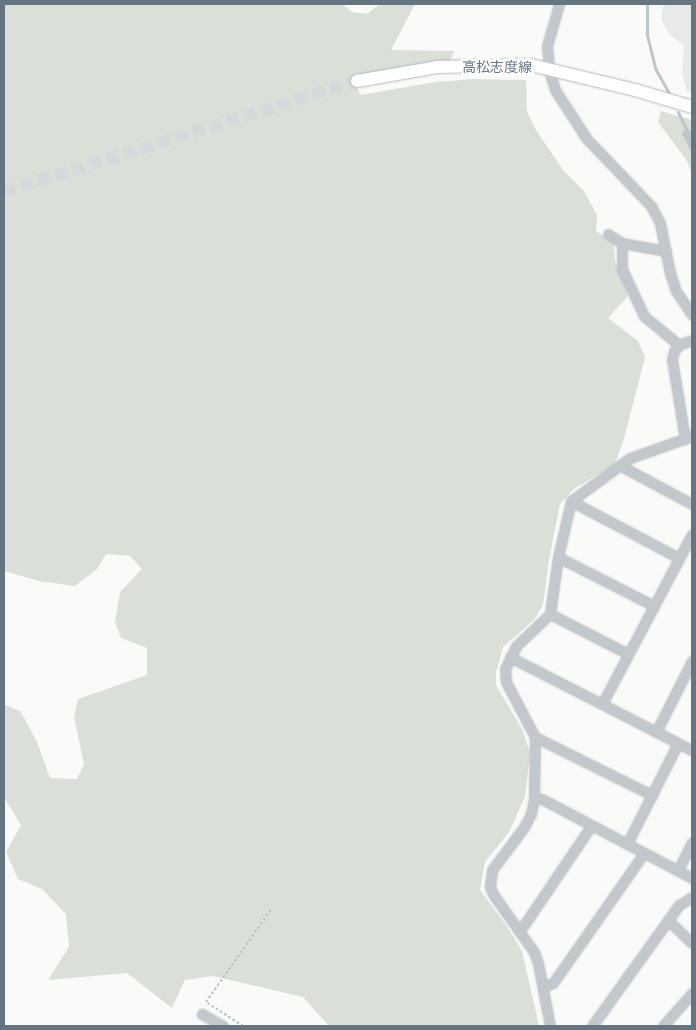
<!DOCTYPE html>
<html>
<head>
<meta charset="utf-8">
<style>
	body { margin:0 }
	#map { position:relative; width:696px; height:1030px; overflow:hidden; background:#fafaf8; font-family:"Golos Text","Noto Sans JP",sans-serif }
	div>[style] { position:absolute }
	.built>* { inset:0; background:#e8e9e9 }
	.green>* { inset:0; background:#dadfd7 }
	.water>* { inset:0; background:#bbc7cb }
	.stream>* { height:3px; margin:-1.5px; padding:0 1.5px; transform-origin:1.5px; border-radius:1.5px; background:#bbc7cb }
	.secondary-tunnel>* { height:12px; margin-top:-6px; transform-origin:0; background:repeating-linear-gradient(90deg,#d5d9db 0 12px,transparent 0 18px) }
	.path>* { height:2px; margin-top:-1px; transform-origin:0; background:repeating-linear-gradient(90deg,#bbbfc2 0 2.5px,transparent 0 5px) }
	.roads { filter:drop-shadow(0 0 1px #b3babf) drop-shadow(0 0 1px #b3babf) }
	.minor>* { height:9px; margin:-4.5px; padding:0 4.5px; transform-origin:4.5px; border-radius:4.5px; background:#c3c8cc }
	.secondary>* { height:12px; margin:-6px; padding:0 6px; transform-origin:6px; border-radius:6px; background:#fff }
	span { translate:-50% -50%; white-space:nowrap; text-align:center; line-height:1.15; -webkit-text-stroke:5px #fff; paint-order:stroke }
	.street-label { font-size:14px; color:#657683 }
	.frame { position:absolute; inset:0; border:5px solid #657683; pointer-events:none }
</style>
</head>
<body>
<div id="map">
	<div class="built">
		<div style="clip-path:polygon(665px 4px,692px 4px,692px 93px,687px 92px,682px 74px,684px 45px,670px 35px,662px 22px,662px 10px)"></div>
	</div>
	<div class="green">
		<div style="clip-path:polygon(4px 4px,342px 4px,352px 12px,367px 14px,380px 4px,415px 4px,391px 50px,454px 51px,450px 62px,354px 78px,360px 95px,436px 82px,473px 79px,526px 80px,527px 111px,536px 130px,563px 170px,584px 191px,597px 215px,596px 231px,614px 243px,615px 261px,628px 296px,608px 318px,638px 341px,645px 357px,624px 439px,615px 464px,574px 489px,560px 504px,549px 560px,543px 605px,534px 620px,503px 647px,496px 672px,496px 685px,523px 731px,530px 754px,525px 797px,509px 832px,485px 862px,480px 890px,506px 925px,522px 951px,539px 1026px,329px 1026px,303px 997px,213px 976px,185px 980px,172px 1008px,127px 973px,48px 980px,69px 947px,66px 914px,42px 889px,18px 879px,6px 852px,21px 825px,4px 797px,4px 704px,21px 712px,37px 742px,50px 778px,77px 779px,84px 764px,74px 717px,78px 699px,147px 675px,147px 648px,121px 638px,115px 622px,120px 592px,142px 569px,130px 556px,106px 554px,97px 569px,75px 586px,39px 581px,4px 571px)"></div>
		<div style="clip-path:polygon(661px 111px,692px 120px,692px 130px,686px 129px,688px 145px,692px 153px,692px 174px,687px 161px,658px 122px)"></div>
	</div>
	<div class="water">
		<div style="clip-path:polygon(686px 129px,692px 130px,692px 153px,682px 134px)"></div>
	</div>
	<div class="stream">
		<div style="left:647px;top:4px;width:31px;rotate:90deg"></div>
		<div style="left:647px;top:35px;width:34px;rotate:76deg"></div>
		<div style="left:655px;top:68px;width:29px;rotate:61deg"></div>
		<div style="left:678px;top:112px;width:19px;rotate:65deg"></div>
	</div>
	<div class="secondary-tunnel">
		<div style="left:4px;top:192px;width:370px;rotate:-17.5deg"></div>
	</div>
	<div class="path">
		<div style="left:243px;top:1026px;width:44px;rotate:-147deg"></div>
		<div style="left:206px;top:1002px;width:115px;rotate:-54.9deg"></div>
	</div>
	<div class="roads">
		<div class="minor">
			<div style="left:559px;top:4px;width:44px;rotate:105.9deg"></div>
			<div style="left:547px;top:46px;width:24px;rotate:85deg"></div>
			<div style="left:549px;top:70px;width:21px;rotate:73deg"></div>
			<div style="left:555px;top:90px;width:59px;rotate:56.9deg"></div>
			<div style="left:587px;top:139px;width:93px;rotate:46.3deg"></div>
			<div style="left:651px;top:206px;width:19px;rotate:62deg"></div>
			<div style="left:660px;top:223px;width:51px;rotate:78.7deg"></div>
			<div style="left:670px;top:273px;width:19px;rotate:72deg"></div>
			<div style="left:676px;top:291px;width:29px;rotate:56deg"></div>
			<div style="left:608px;top:234px;width:17px;rotate:33deg"></div>
			<div style="left:622px;top:243px;width:26px;rotate:90deg"></div>
			<div style="left:622px;top:269px;width:52px;rotate:64.9deg"></div>
			<div style="left:644px;top:316px;width:45px;rotate:39.6deg"></div>
			<div style="left:622px;top:243px;width:45px;rotate:10.3deg"></div>
			<div style="left:685px;top:439px;width:80px;rotate:-99.3deg"></div>
			<div style="left:672px;top:360px;width:9px;rotate:-77deg"></div>
			<div style="left:674px;top:351px;width:8px;rotate:-50deg"></div>
			<div style="left:679px;top:345px;width:14px;rotate:-21deg"></div>
			<div style="left:621px;top:466px;width:81px;rotate:28.2deg"></div>
			<div style="left:571px;top:501px;width:122px;rotate:27.8deg"></div>
			<div style="left:558px;top:557px;width:108px;rotate:27deg"></div>
			<div style="left:550px;top:614px;width:88px;rotate:27.1deg"></div>
			<div style="left:510px;top:657px;width:204px;rotate:27.1deg"></div>
			<div style="left:602px;top:704px;width:192px;rotate:-62.1deg"></div>
			<div style="left:656px;top:732px;width:80px;rotate:-63.1deg"></div>
			<div style="left:535px;top:737px;width:131px;rotate:26.4deg"></div>
			<div style="left:534px;top:798px;width:8px;rotate:7deg"></div>
			<div style="left:542px;top:799px;width:170px;rotate:27.8deg"></div>
			<div style="left:627px;top:844px;width:113px;rotate:-63.2deg"></div>
			<div style="left:678px;top:870px;width:31px;rotate:-63deg"></div>
			<div style="left:668px;top:920px;width:33px;rotate:44deg"></div>
			<div style="left:518px;top:930px;width:8px;rotate:-40deg"></div>
			<div style="left:524px;top:925px;width:120px;rotate:-55.9deg"></div>
			<div style="left:543px;top:987px;width:11px;rotate:-22deg"></div>
			<div style="left:553px;top:983px;width:159px;rotate:-55deg"></div>
			<div style="left:202px;top:1014px;width:24px;rotate:30deg"></div>
			<div style="left:550px;top:1026px;width:64px;rotate:-100.8deg"></div>
			<div style="left:538px;top:963px;width:12px;rotate:-110deg"></div>
			<div style="left:534px;top:952px;width:71px;rotate:-125.3deg"></div>
			<div style="left:493px;top:894px;width:8px;rotate:-113deg"></div>
			<div style="left:490px;top:887px;width:17px;rotate:-83deg"></div>
			<div style="left:492px;top:870px;width:54px;rotate:-53.3deg"></div>
			<div style="left:524px;top:827px;width:15px;rotate:-62deg"></div>
			<div style="left:531px;top:814px;width:16px;rotate:-79deg"></div>
			<div style="left:534px;top:798px;width:61px;rotate:-89.1deg"></div>
			<div style="left:535px;top:737px;width:62px;rotate:-117.8deg"></div>
			<div style="left:506px;top:682px;width:13px;rotate:-94deg"></div>
			<div style="left:505px;top:669px;width:25px;rotate:-64deg"></div>
			<div style="left:516px;top:646px;width:47px;rotate:-43.3deg"></div>
			<div style="left:550px;top:614px;width:58px;rotate:-82deg"></div>
			<div style="left:558px;top:557px;width:57px;rotate:-76.9deg"></div>
			<div style="left:571px;top:501px;width:73px;rotate:-36.1deg"></div>
			<div style="left:630px;top:458px;width:66px;rotate:-19.5deg"></div>
			<div style="left:592px;top:1026px;width:149px;rotate:-54.3deg"></div>
			<div style="left:679px;top:905px;width:15px;rotate:-32deg"></div>
			<div style="left:663px;top:1026px;width:44px;rotate:-48.7deg"></div>
		</div>
		<div class="secondary">
			<div style="left:357px;top:81px;width:81px;rotate:-9.9deg"></div>
			<div style="left:437px;top:67px;width:94px;rotate:-1.2deg"></div>
			<div style="left:531px;top:65px;width:107px;rotate:13.5deg"></div>
			<div style="left:635px;top:90px;width:59px;rotate:16.6deg"></div>
		</div>
	</div>
	<div class="street-label">
		<span style="left:497px;top:67px">高松志度線</span>
	</div>
	<div class="frame"></div>
</div>
</body>
</html>
